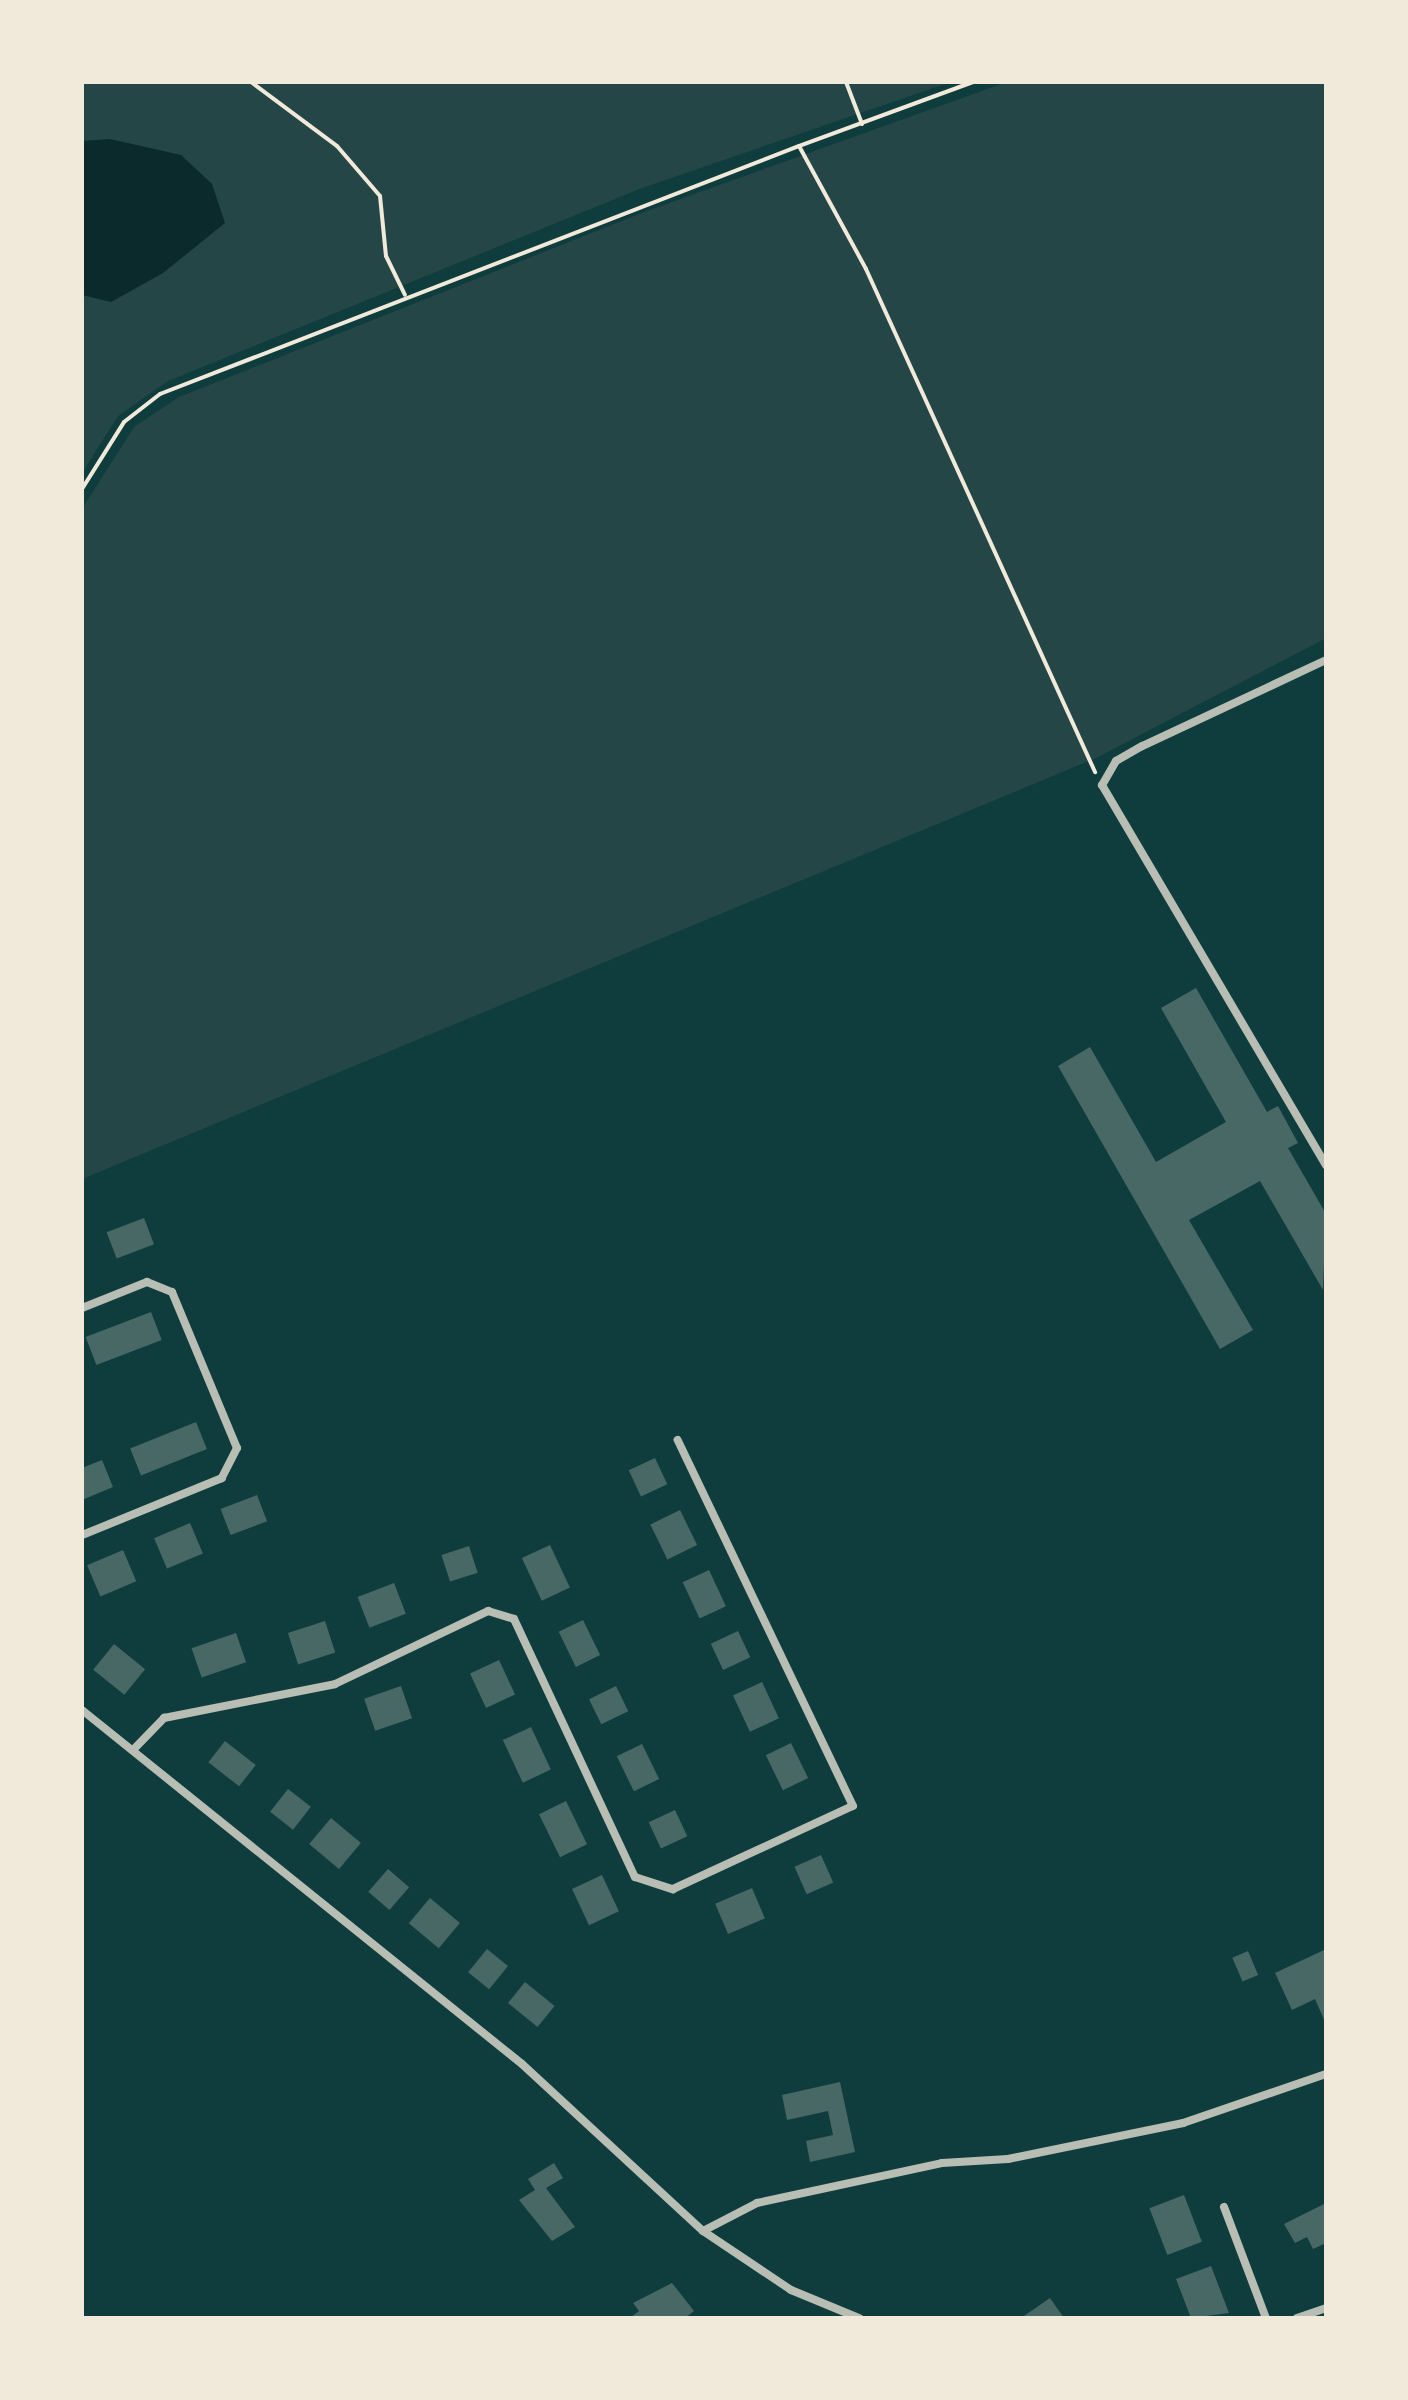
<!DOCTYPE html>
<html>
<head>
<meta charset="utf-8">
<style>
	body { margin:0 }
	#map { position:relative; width:1408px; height:2400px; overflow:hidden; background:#0f3d3e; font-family:Karla,sans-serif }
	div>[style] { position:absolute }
	.green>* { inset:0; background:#244646 }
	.water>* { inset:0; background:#0a2a2b }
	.building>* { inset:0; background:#486865; transform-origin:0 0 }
	.path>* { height:4px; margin:-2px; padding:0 2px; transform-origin:2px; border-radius:2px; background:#f1e9da }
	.minor>* { height:8px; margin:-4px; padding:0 4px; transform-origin:4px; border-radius:4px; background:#b8beb3 }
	span { translate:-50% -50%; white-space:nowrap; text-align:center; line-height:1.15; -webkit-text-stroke:6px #f1e9da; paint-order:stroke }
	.frame { position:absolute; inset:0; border:84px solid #f1e9da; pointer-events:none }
</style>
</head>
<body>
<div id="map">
	<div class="green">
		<div style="clip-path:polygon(82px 82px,951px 82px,642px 188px,168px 381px,118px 416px,82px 473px)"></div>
		<div style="clip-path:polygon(1007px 82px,1326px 82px,1326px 638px,1096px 758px,82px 1179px,82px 509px,134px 427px,179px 397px,647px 211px)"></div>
	</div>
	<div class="water">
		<div style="clip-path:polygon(110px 139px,181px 155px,212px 184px,225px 223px,163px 273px,111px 302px,82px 295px,82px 141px)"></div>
	</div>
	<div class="building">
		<div style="clip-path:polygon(1196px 988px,1267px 1112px,1278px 1106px,1298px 1143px,1288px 1148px,1326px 1214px,1323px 1290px,1260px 1181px,1189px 1220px,1253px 1330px,1220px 1349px,1058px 1066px,1090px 1047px,1156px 1162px,1226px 1122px,1161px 1008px)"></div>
		<div style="left:144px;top:1218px;width:28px;height:40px;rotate:69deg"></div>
		<div style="left:151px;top:1312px;width:30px;height:70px;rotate:69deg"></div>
		<div style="left:196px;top:1422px;width:29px;height:71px;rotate:68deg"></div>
		<div style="left:655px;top:1458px;width:29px;height:29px;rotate:65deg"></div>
		<div style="clip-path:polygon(102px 1460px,113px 1487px,82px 1500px,82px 1468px)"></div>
		<div style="left:257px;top:1495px;width:28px;height:39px;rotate:69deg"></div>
		<div style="left:680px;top:1510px;width:39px;height:33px;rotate:64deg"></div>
		<div style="left:190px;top:1523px;width:33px;height:39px;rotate:67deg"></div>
		<div style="left:550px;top:1545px;width:47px;height:31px;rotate:65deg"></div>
		<div style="left:469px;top:1546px;width:28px;height:29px;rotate:72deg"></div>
		<div style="left:123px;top:1550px;width:34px;height:39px;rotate:67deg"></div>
		<div style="left:709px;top:1570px;width:40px;height:29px;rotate:65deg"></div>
		<div style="left:394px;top:1583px;width:33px;height:39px;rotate:69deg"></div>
		<div style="left:583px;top:1620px;width:39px;height:27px;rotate:64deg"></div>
		<div style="left:325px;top:1621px;width:33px;height:39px;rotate:72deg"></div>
		<div style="left:738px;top:1631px;width:29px;height:30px;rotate:65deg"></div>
		<div style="left:236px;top:1633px;width:31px;height:47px;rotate:71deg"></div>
		<div style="left:114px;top:1644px;width:40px;height:33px;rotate:39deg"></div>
		<div style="left:499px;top:1660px;width:38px;height:32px;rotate:65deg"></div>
		<div style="left:762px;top:1682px;width:40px;height:32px;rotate:65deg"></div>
		<div style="left:401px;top:1686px;width:34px;height:39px;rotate:71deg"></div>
		<div style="left:616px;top:1686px;width:28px;height:30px;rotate:64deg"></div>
		<div style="left:531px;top:1727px;width:47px;height:31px;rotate:65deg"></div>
		<div style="left:225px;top:1741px;width:39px;height:27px;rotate:38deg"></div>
		<div style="left:791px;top:1743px;width:39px;height:28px;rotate:64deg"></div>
		<div style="left:642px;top:1744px;width:39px;height:28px;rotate:64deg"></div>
		<div style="left:288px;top:1789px;width:29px;height:29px;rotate:38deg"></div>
		<div style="left:566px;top:1801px;width:48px;height:30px;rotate:64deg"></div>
		<div style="left:675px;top:1810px;width:29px;height:29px;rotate:65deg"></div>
		<div style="left:331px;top:1818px;width:39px;height:34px;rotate:40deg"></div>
		<div style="left:821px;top:1855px;width:30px;height:29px;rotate:66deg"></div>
		<div style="left:388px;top:1869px;width:28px;height:30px;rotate:41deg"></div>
		<div style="left:602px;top:1875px;width:40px;height:33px;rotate:65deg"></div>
		<div style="left:752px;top:1888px;width:33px;height:40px;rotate:67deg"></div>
		<div style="left:430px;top:1898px;width:39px;height:33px;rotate:40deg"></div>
		<div style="left:487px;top:1949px;width:27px;height:30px;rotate:39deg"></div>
		<div style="clip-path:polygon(1324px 1950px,1326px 1954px,1326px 2024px,1315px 1999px,1292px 2010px,1275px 1973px)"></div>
		<div style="left:1248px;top:1951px;width:26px;height:17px;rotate:67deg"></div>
		<div style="left:525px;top:1982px;width:38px;height:27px;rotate:39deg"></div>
		<div style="clip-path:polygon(840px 2082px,855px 2152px,810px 2162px,806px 2141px,833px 2135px,828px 2111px,787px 2120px,782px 2095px)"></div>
		<div style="clip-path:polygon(554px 2163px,563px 2178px,546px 2188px,575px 2227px,552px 2241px,519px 2200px,535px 2190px,528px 2179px)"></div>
		<div style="left:1184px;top:2195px;width:50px;height:37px;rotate:69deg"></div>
		<div style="clip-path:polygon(1326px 2203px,1326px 2243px,1313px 2249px,1307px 2237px,1295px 2243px,1284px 2224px)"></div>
		<div style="clip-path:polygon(1211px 2266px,1229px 2313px,1191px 2318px,1176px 2279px)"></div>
		<div style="clip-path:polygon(672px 2283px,694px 2311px,685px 2318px,630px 2318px,639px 2311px,633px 2303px)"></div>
		<div style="clip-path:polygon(1050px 2298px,1064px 2318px,1021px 2318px)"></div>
	</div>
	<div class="path">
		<div style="left:251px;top:82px;width:107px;rotate:36.7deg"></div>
		<div style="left:337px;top:146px;width:66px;rotate:49.3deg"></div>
		<div style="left:380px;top:196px;width:60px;rotate:84.3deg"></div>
		<div style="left:386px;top:256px;width:43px;rotate:64deg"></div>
		<div style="left:846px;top:82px;width:45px;rotate:69.1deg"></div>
		<div style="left:973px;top:82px;width:185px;rotate:159.8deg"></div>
		<div style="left:799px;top:146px;width:140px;rotate:61.4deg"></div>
		<div style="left:866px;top:269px;width:553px;rotate:65.52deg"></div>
		<div style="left:82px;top:489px;width:79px;rotate:-57.9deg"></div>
		<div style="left:124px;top:422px;width:46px;rotate:-37.9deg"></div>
		<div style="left:160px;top:394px;width:685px;rotate:-21.21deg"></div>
	</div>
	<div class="minor">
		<div style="left:1326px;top:660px;width:203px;rotate:154.9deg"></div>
		<div style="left:1142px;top:746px;width:30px;rotate:150deg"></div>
		<div style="left:1116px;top:761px;width:28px;rotate:120deg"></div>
		<div style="left:1102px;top:785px;width:441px;rotate:59.5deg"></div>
		<div style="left:82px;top:1308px;width:70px;rotate:-21.8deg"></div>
		<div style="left:147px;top:1282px;width:27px;rotate:22deg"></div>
		<div style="left:172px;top:1292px;width:169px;rotate:67.4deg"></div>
		<div style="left:237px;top:1448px;width:34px;rotate:117deg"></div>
		<div style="left:222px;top:1478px;width:151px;rotate:157.8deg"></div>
		<div style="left:82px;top:1710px;width:565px;rotate:38.82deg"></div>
		<div style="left:522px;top:2064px;width:246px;rotate:42.7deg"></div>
		<div style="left:703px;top:2231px;width:106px;rotate:33.8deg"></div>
		<div style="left:791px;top:2290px;width:74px;rotate:22.4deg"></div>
		<div style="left:133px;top:1750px;width:45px;rotate:-45.9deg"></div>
		<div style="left:164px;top:1718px;width:174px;rotate:-11.2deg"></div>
		<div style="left:335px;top:1684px;width:170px;rotate:-25.5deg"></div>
		<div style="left:488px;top:1611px;width:27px;rotate:17deg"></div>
		<div style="left:514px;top:1619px;width:285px;rotate:64.9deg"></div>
		<div style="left:635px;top:1877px;width:40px;rotate:18deg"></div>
		<div style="left:673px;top:1889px;width:198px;rotate:-24.8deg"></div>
		<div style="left:853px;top:1806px;width:406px;rotate:-115.6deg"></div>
		<div style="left:1224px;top:2207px;width:119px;rotate:69.3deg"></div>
		<div style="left:703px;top:2231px;width:61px;rotate:-27.4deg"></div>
		<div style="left:757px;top:2203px;width:189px;rotate:-12.2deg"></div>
		<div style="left:942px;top:2163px;width:66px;rotate:-3.5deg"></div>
		<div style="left:1008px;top:2159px;width:179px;rotate:-11.6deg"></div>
		<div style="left:1183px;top:2123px;width:151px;rotate:-18.9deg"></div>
		<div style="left:1297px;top:2318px;width:31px;rotate:-19deg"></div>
	</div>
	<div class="frame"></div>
</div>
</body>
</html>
